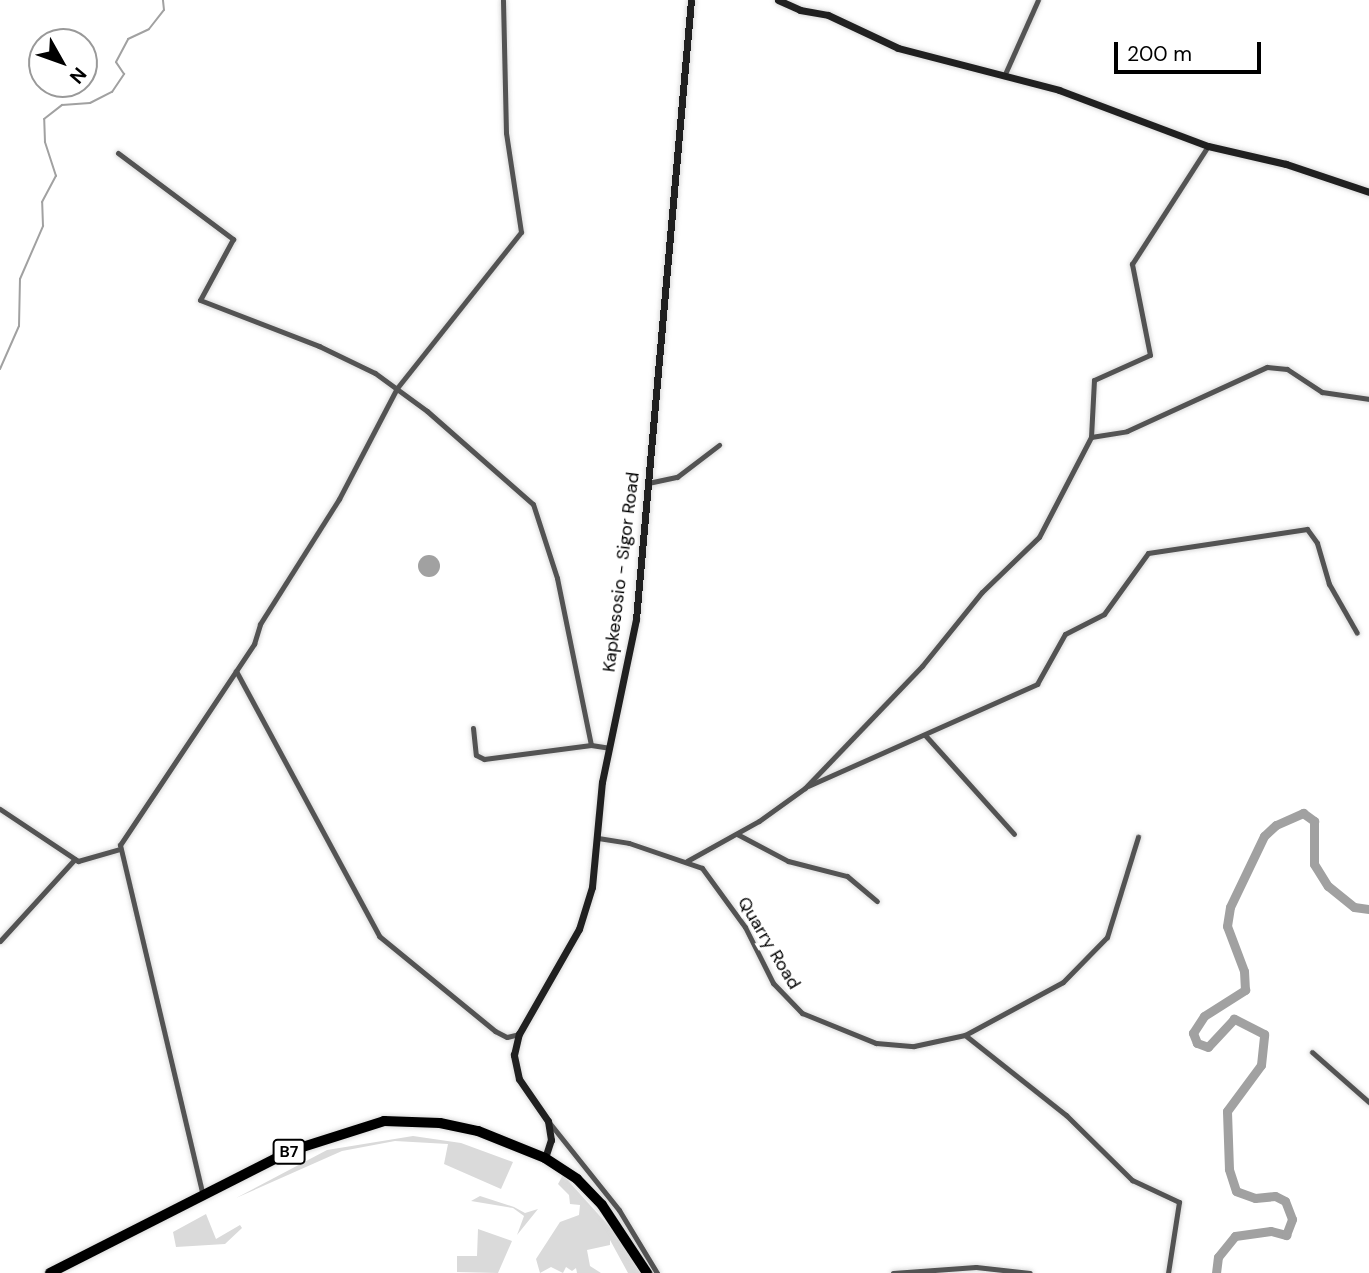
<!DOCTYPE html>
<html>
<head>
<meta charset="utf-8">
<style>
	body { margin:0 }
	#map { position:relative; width:1369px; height:1273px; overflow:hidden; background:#fff; font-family:"DM Sans",sans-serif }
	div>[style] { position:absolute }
	.green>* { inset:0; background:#dadada }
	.water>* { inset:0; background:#a1a1a1 }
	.round { border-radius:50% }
	.stream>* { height:2px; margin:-1px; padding:0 1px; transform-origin:1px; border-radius:1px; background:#a1a1a1 }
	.river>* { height:9px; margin:-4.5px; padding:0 4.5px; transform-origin:4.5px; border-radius:4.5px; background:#a1a1a1 }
	.roads { filter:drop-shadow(0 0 2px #dbdbdb) drop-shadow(0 0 2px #dbdbdb) }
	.street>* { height:5px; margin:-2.5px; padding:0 2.5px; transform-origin:2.5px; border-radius:2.5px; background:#535353 }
	.secondary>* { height:7px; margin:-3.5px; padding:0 3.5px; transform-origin:3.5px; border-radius:3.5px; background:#202020 }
	.highway>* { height:10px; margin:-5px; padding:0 5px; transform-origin:5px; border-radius:5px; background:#000 }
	span { translate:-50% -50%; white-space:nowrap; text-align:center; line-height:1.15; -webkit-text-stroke:6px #fff; paint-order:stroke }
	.shield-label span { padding:2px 5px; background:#fff; border:2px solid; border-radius:5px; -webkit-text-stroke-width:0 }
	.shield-label { font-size:16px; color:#000; font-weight:700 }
	.street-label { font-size:18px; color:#000 }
	.north { position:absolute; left:28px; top:28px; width:70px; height:70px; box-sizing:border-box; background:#fff; border:2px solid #999; border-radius:50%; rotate:130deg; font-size:19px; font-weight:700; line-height:28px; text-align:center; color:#000 }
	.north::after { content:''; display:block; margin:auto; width:24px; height:32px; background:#000; clip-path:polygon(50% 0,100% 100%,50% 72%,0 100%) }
	.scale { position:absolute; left:1114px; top:42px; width:147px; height:32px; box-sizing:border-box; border:4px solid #000; border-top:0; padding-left:9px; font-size:21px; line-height:24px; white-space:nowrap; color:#000; -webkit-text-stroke:5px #fff; paint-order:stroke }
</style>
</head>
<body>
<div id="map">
	<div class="green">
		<div style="clip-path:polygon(413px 1136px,461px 1143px,513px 1162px,501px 1189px,444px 1164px,448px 1144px,395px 1141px,342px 1151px,236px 1198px,327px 1150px)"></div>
		<div style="clip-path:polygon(563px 1175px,616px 1234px,640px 1273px,628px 1273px,610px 1240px,610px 1245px,587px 1250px,590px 1266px,601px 1273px,577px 1273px,576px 1268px,572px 1271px,566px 1267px,563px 1273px,551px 1267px,540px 1273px,536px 1259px,560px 1222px,579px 1215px,580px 1205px,570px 1204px,569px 1195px,558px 1184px)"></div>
		<div style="clip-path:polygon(480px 1196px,514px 1207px,525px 1213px,538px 1209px,517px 1235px,524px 1216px,513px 1208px,471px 1201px)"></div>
		<div style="clip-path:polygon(206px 1214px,216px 1239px,240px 1225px,242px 1228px,225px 1244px,176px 1247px,173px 1232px)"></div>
		<div style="clip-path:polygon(478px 1229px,512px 1241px,498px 1273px,457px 1272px,457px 1256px,477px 1256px)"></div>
	</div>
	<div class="water">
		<div class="round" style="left:418px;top:555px;width:22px;height:22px"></div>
	</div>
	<div class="stream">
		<div style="left:0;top:369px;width:47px;rotate:-66.2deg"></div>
		<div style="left:19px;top:326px;width:47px;rotate:-88.8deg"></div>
		<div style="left:20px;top:279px;width:58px;rotate:-66.5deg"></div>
		<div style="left:43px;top:226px;width:24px;rotate:-92deg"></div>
		<div style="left:42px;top:202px;width:30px;rotate:-62deg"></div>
		<div style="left:56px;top:176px;width:36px;rotate:-108deg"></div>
		<div style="left:45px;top:142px;width:23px;rotate:-92deg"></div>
		<div style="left:44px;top:119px;width:23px;rotate:-38deg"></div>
		<div style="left:62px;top:105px;width:28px;rotate:-4deg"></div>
		<div style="left:90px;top:103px;width:25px;rotate:-27deg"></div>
		<div style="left:112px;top:92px;width:22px;rotate:-56deg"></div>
		<div style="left:124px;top:74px;width:14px;rotate:-124deg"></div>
		<div style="left:116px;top:62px;width:26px;rotate:-62deg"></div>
		<div style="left:128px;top:39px;width:23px;rotate:-25deg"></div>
		<div style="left:149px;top:29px;width:24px;rotate:-52deg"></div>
		<div style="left:164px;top:10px;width:10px;rotate:-96deg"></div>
	</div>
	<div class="river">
		<div style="left:1216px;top:1273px;width:16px;rotate:-83deg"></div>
		<div style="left:1218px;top:1257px;width:27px;rotate:-51deg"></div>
		<div style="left:1235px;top:1236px;width:36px;rotate:-8deg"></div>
		<div style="left:1271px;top:1231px;width:16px;rotate:15deg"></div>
		<div style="left:1286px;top:1235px;width:17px;rotate:-69deg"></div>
		<div style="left:1292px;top:1219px;width:19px;rotate:-111deg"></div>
		<div style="left:1285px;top:1201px;width:11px;rotate:-153deg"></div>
		<div style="left:1275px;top:1196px;width:20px;rotate:174deg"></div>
		<div style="left:1255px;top:1198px;width:20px;rotate:-160deg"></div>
		<div style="left:1236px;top:1191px;width:23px;rotate:-108deg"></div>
		<div style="left:1229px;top:1169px;width:58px;rotate:-92deg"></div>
		<div style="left:1227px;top:1111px;width:57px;rotate:-53.5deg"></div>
		<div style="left:1261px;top:1065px;width:31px;rotate:-84deg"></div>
		<div style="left:1264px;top:1034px;width:34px;rotate:-153deg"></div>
		<div style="left:1234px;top:1019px;width:38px;rotate:133deg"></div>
		<div style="left:1208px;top:1047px;width:12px;rotate:-160deg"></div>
		<div style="left:1197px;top:1043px;width:11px;rotate:-112deg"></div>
		<div style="left:1193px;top:1033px;width:20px;rotate:-57deg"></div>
		<div style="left:1204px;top:1016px;width:49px;rotate:-32.4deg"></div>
		<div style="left:1245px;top:990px;width:19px;rotate:-93deg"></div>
		<div style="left:1244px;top:971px;width:48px;rotate:-110.7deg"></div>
		<div style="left:1227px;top:926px;width:19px;rotate:-81deg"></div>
		<div style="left:1230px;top:907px;width:79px;rotate:-64.4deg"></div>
		<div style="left:1264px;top:836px;width:16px;rotate:-43deg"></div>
		<div style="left:1276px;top:825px;width:30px;rotate:-24deg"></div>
		<div style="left:1303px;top:813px;width:14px;rotate:36deg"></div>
		<div style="left:1314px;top:821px;width:43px;rotate:90deg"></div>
		<div style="left:1314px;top:864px;width:26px;rotate:58deg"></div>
		<div style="left:1328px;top:886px;width:33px;rotate:39deg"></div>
		<div style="left:1354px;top:907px;width:15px;rotate:8deg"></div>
	</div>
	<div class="roads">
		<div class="street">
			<div style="left:1005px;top:74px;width:81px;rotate:-66deg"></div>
			<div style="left:118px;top:153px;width:144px;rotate:36.8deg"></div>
			<div style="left:233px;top:239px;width:69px;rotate:118.4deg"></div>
			<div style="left:200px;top:300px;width:128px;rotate:21.1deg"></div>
			<div style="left:319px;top:346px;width:62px;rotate:25.7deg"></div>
			<div style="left:375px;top:373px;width:64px;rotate:36.2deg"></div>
			<div style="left:427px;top:411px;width:141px;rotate:41.3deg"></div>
			<div style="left:533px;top:504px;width:78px;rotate:72deg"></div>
			<div style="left:557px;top:578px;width:170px;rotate:78.5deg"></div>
			<div style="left:1091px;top:437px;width:36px;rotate:-9deg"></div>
			<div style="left:1127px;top:431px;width:154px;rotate:-24.6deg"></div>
			<div style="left:1267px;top:367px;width:20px;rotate:6deg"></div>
			<div style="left:1287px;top:369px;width:42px;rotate:33.3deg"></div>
			<div style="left:1322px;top:392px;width:48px;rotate:8.5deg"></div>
			<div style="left:648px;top:483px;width:30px;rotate:-12deg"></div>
			<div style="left:677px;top:477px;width:53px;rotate:-37.3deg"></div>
			<div style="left:236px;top:671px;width:301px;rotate:61.6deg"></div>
			<div style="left:379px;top:936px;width:150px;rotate:39.3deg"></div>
			<div style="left:495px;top:1031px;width:13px;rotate:27deg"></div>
			<div style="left:507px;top:1037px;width:12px;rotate:-14deg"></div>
			<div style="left:473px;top:728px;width:27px;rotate:84deg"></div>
			<div style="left:476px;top:755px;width:9px;rotate:27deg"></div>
			<div style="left:484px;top:759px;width:108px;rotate:-7.5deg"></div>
			<div style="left:591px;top:745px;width:18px;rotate:9deg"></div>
			<div style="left:925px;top:735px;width:133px;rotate:48deg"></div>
			<div style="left:808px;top:786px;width:251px;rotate:-24deg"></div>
			<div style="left:1037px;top:684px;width:57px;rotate:-60.8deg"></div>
			<div style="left:1065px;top:634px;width:44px;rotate:-27.1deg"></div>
			<div style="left:1104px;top:614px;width:75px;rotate:-54.2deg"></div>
			<div style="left:1148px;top:553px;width:161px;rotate:-8.6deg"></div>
			<div style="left:1307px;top:529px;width:17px;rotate:54deg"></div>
			<div style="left:1317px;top:543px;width:43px;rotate:73.7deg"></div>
			<div style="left:1329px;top:584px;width:56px;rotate:60.3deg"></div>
			<div style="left:0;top:809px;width:94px;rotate:33.7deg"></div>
			<div style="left:78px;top:861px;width:44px;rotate:-15.9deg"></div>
			<div style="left:737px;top:834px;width:58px;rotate:27.9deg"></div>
			<div style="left:788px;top:861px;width:61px;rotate:14.3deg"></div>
			<div style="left:847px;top:876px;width:39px;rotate:40deg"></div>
			<div style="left:598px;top:838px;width:31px;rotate:9deg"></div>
			<div style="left:629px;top:843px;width:77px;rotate:18.9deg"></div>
			<div style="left:702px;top:868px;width:73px;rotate:53.9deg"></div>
			<div style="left:745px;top:927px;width:63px;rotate:63.4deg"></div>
			<div style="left:773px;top:983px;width:42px;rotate:46deg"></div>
			<div style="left:802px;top:1013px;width:80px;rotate:22.1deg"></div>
			<div style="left:876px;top:1043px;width:38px;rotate:5deg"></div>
			<div style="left:914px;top:1046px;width:52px;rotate:-12.2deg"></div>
			<div style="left:965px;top:1035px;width:111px;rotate:-28.4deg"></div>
			<div style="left:1063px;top:982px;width:63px;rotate:-45.6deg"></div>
			<div style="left:1107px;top:937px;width:105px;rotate:-72.8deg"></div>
			<div style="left:687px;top:861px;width:82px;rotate:-29.1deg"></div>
			<div style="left:759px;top:821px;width:57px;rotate:-35.7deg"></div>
			<div style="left:805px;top:788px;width:169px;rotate:-46.2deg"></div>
			<div style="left:922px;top:666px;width:95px;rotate:-51deg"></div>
			<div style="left:982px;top:592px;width:79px;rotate:-44deg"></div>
			<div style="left:1039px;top:537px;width:113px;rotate:-62.5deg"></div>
			<div style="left:1091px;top:437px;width:57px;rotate:-87deg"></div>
			<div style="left:1094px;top:380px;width:61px;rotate:-24.1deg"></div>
			<div style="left:1150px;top:355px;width:93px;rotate:-101.2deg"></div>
			<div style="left:1132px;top:264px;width:140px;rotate:-57.2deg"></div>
			<div style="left:0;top:941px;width:111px;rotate:-47.6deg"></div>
			<div style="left:965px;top:1035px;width:129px;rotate:38.4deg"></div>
			<div style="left:1066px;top:1115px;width:93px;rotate:44.6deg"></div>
			<div style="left:1132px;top:1180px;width:52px;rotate:25.1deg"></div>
			<div style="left:1179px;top:1202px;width:72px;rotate:98.8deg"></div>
			<div style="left:1312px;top:1052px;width:76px;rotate:41.3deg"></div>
			<div style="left:548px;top:1121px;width:114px;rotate:51.4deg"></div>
			<div style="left:619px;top:1210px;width:74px;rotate:58.9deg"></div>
			<div style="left:203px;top:1196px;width:361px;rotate:-103.3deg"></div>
			<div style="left:120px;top:845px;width:242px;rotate:-56.3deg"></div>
			<div style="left:254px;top:644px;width:21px;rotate:-73deg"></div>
			<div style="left:260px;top:624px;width:148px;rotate:-57.7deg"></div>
			<div style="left:339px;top:499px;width:125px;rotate:-62.4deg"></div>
			<div style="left:397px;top:388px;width:199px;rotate:-51.5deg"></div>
			<div style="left:521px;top:232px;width:100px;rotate:-98.6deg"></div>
			<div style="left:506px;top:133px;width:133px;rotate:-91.3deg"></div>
			<div style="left:893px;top:1273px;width:83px;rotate:-4.1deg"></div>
			<div style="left:976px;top:1267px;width:54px;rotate:6.3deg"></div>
		</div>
		<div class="secondary">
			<div style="left:778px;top:0;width:24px;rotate:24deg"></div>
			<div style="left:800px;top:10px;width:28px;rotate:10deg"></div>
			<div style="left:828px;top:15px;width:77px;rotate:25.2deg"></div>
			<div style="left:898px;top:48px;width:166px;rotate:14.6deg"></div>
			<div style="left:1059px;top:90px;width:159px;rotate:20.6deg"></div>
			<div style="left:1208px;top:146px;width:80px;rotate:13deg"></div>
			<div style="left:1286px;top:164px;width:88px;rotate:18.6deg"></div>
			<div style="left:545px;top:1158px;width:19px;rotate:-72deg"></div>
			<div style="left:551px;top:1140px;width:19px;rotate:-99deg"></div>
			<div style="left:548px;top:1121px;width:51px;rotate:-124.6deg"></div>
			<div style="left:519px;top:1079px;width:25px;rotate:-102deg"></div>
			<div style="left:514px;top:1055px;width:22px;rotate:-77deg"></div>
			<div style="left:519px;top:1034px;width:121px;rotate:-60.3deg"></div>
			<div style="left:579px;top:929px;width:44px;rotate:-72.8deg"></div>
			<div style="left:592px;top:887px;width:105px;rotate:-84.6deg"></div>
			<div style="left:602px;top:782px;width:167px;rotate:-78.2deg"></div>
			<div style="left:636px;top:619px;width:621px;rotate:-84.92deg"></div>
		</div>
		<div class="highway">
			<div style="left:50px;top:1273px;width:269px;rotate:-26.9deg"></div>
			<div style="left:290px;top:1151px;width:99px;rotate:-17.7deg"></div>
			<div style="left:384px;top:1121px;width:56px;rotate:2deg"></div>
			<div style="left:440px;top:1123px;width:39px;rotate:12deg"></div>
			<div style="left:478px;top:1131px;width:72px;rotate:21.9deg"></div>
			<div style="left:545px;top:1158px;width:38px;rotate:33deg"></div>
			<div style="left:577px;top:1179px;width:36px;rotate:46deg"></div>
			<div style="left:602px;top:1205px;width:82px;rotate:56.5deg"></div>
		</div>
	</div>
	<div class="shield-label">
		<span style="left:289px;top:1152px">B7</span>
	</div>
	<div class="street-label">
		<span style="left:621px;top:572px;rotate:-83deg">Kapkesosio - Sigor Road</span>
		<span style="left:769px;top:943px;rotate:59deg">Quarry Road</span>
	</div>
	<div class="north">N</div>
	<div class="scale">200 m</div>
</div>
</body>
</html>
